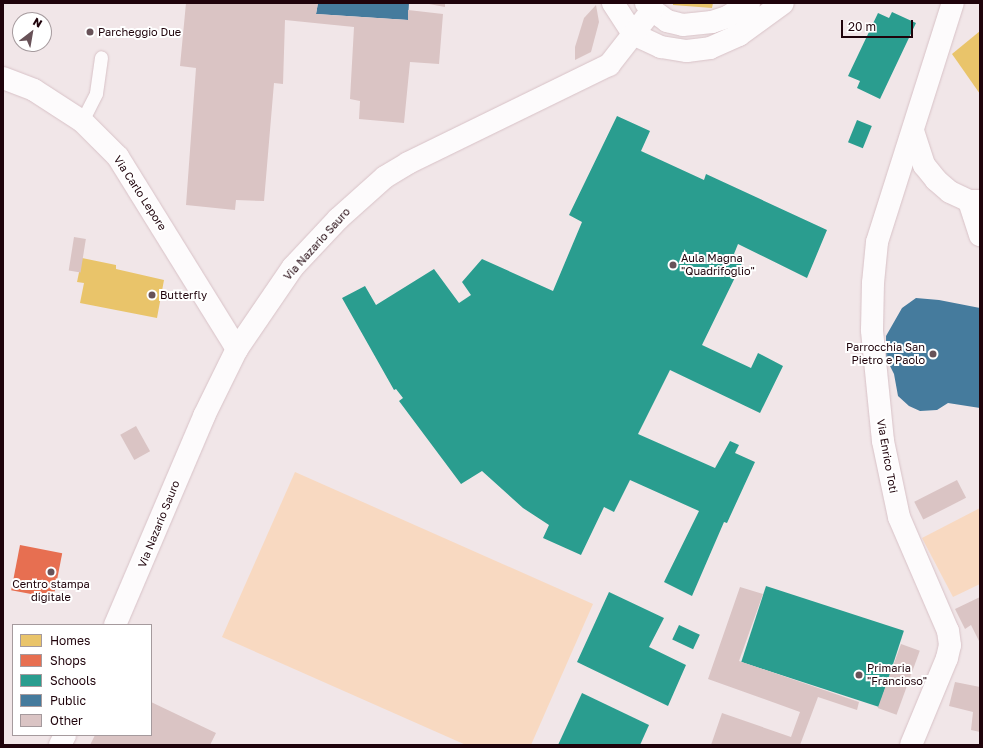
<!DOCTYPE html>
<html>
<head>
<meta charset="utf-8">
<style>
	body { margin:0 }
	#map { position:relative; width:983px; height:748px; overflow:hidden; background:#f1e6e8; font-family:"Golos Text",sans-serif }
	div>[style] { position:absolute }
	.green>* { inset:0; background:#f8d9c1 }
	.homes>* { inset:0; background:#e9c46a }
	.shops>* { inset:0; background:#e76f51; transform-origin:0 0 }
	.schools>* { inset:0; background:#2a9d8f; transform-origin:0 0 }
	.public>* { inset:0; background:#457b9d }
	.building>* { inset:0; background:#dac4c4; transform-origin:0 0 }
	.roads { filter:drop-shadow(0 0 1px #d8c2c7) drop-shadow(0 0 1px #d8c2c7) }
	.service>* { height:13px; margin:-6.5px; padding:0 6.5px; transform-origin:6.5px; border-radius:6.5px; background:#fdfbfc }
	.minor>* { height:22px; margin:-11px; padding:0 11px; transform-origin:11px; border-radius:11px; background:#fdfbfc }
	.dots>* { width:11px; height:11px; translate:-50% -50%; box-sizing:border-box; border:2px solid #fff; border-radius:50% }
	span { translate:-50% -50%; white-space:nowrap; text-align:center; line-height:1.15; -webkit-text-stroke:4px #fff; paint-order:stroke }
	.poi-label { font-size:11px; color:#1f030b }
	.left { translate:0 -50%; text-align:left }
	.right { translate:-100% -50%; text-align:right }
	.street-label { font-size:11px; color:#1f030b }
	.frame { position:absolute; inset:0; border:4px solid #1f030b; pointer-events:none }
	.legend { position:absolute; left:12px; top:624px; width:140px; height:112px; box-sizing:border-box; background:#fff; border:1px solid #a59a9d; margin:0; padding:5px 7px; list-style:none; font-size:12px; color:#1f030b }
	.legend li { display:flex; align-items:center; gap:8px; height:20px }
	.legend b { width:20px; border:1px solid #a59a9d }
	.north { position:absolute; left:12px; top:12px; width:40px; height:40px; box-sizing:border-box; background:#fff; border:1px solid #a59a9d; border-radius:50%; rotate:31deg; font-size:11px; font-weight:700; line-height:16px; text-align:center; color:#1f030b }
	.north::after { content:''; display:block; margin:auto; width:14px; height:18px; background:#685258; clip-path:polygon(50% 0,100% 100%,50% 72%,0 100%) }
	.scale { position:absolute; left:841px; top:20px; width:72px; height:18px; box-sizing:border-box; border:2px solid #1f030b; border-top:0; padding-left:5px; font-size:12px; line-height:14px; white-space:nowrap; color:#1f030b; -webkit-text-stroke:3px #fff; paint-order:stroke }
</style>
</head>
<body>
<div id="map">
	<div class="green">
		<div style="clip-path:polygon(295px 472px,593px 604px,531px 745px,466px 745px,222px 637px)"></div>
		<div style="clip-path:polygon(980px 508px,980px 584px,953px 597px,922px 538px)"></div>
	</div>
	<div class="homes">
		<div style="clip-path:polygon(673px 3px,713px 3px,712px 8px,673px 5px)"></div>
		<div style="clip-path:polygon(980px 31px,980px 94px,952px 54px)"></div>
		<div style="clip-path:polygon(82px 258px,116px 265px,116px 269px,164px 280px,157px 318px,80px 303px,84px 283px,77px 282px)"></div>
	</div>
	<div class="shops">
		<div style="left:20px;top:545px;width:43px;height:46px;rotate:11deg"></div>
	</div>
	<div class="schools">
		<div style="clip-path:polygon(892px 12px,916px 23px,880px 99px,857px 88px,860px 81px,848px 76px,878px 13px,889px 18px)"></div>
		<div style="clip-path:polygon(617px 116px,650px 131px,641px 151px,704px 180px,706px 174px,827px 230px,807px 278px,738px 244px,734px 254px,744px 259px,702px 345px,751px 368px,758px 353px,783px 366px,760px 413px,670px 370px,638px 434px,715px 468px,730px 441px,739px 445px,735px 453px,755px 462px,727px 523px,724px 522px,692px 596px,664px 582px,699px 511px,630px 480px,614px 512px,604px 507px,581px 555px,543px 538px,549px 525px,523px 508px,482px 471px,461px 484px,399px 401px,403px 398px,396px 389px,394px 390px,342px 298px,365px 286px,376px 305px,434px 269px,459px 303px,471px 295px,462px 282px,482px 259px,553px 291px,582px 222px,569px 215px)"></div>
		<div style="left:857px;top:120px;width:16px;height:24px;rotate:22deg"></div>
		<div style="left:766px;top:586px;width:145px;height:80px;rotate:18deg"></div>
		<div style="clip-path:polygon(609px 592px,664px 618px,649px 647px,686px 665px,668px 706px,577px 662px)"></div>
		<div style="left:679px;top:625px;width:23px;height:16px;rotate:25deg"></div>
		<div style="clip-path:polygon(582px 693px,649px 725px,640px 745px,558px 745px)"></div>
	</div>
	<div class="public">
		<div style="clip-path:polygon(318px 3px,409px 3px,408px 20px,316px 14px)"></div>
		<div style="clip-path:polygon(916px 298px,939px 300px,980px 308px,980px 408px,948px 403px,937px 410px,920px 411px,909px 406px,898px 396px,894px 374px,886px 358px,886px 336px,902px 308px)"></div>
	</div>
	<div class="building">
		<div style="clip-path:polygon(186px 3px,318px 3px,316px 14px,408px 20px,408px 10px,443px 14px,439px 64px,410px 62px,404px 123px,359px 119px,360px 101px,350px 99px,354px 27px,285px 20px,283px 84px,274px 83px,264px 201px,236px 200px,235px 210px,186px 205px,196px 68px,180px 66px)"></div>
		<div style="clip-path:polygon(429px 3px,445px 3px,445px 7px,429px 4px)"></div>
		<div style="clip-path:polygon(596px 5px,599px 22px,591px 52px,575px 60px,575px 47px,584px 18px)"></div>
		<div style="left:74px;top:237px;width:12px;height:34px;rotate:9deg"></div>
		<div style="left:136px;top:426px;width:29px;height:18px;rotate:61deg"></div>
		<div style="left:957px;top:480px;width:20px;height:48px;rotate:63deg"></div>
		<div style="clip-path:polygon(740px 587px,763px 594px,739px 661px,859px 702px,857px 710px,818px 697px,800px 745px,711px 745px,722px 713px,791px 737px,800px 712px,708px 679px)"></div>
		<div style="clip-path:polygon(980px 597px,980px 643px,971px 625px,965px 629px,955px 609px)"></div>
		<div style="left:901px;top:644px;width:20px;height:68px;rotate:20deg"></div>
		<div style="clip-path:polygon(955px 682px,980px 687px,980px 732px,971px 730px,973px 712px,949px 706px)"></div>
		<div style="clip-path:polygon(151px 702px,216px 733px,210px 745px,90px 745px,95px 735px,151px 735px)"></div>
	</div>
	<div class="roads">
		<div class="service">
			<div style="left:82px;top:121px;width:31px;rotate:-63deg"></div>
			<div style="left:96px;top:93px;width:36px;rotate:-82deg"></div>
		</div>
		<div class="minor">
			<div style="left:613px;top:3px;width:37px;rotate:57deg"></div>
			<div style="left:646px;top:3px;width:9px;rotate:49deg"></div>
			<div style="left:652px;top:10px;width:19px;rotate:36deg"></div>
			<div style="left:667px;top:21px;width:16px;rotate:14deg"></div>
			<div style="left:683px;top:25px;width:29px;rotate:-6deg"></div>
			<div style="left:712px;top:22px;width:16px;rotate:-18deg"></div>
			<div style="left:727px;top:17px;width:26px;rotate:-32deg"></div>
			<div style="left:633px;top:34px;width:31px;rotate:25deg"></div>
			<div style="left:661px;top:47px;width:26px;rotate:9deg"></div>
			<div style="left:687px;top:51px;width:23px;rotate:-7deg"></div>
			<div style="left:710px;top:48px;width:32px;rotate:-24deg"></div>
			<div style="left:739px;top:35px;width:54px;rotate:-36deg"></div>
			<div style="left:3px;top:78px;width:33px;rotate:21deg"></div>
			<div style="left:34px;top:90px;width:57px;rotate:32.9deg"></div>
			<div style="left:82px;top:121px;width:51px;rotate:45deg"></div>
			<div style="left:118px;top:157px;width:226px;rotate:58.2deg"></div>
			<div style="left:913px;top:131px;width:36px;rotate:72deg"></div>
			<div style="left:924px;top:165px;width:19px;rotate:51deg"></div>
			<div style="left:936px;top:180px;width:18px;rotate:41deg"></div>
			<div style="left:950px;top:192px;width:21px;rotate:25deg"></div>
			<div style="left:969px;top:201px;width:11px"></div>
			<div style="left:969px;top:201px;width:36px;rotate:72deg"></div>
			<div style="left:115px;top:625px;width:227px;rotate:-66.9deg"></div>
			<div style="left:204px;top:416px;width:75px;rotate:-63.8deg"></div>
			<div style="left:237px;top:349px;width:99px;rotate:-55.7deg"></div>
			<div style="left:293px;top:267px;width:66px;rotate:-46.8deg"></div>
			<div style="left:338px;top:219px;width:63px;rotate:-41.8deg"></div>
			<div style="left:385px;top:177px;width:27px;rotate:-31deg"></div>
			<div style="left:408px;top:163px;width:224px;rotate:-26deg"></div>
			<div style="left:609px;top:65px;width:70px;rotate:-52deg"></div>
			<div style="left:60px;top:745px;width:11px;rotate:-63deg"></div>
			<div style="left:911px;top:745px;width:94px;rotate:-67.5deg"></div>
			<div style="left:947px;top:658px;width:13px;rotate:-77deg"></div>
			<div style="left:950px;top:645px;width:14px;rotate:-98deg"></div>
			<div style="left:948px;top:631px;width:124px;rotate:-113.3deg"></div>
			<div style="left:899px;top:517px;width:78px;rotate:-101.9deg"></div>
			<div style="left:883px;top:441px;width:112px;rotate:-95.7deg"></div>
			<div style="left:872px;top:330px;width:47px;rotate:-88.8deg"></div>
			<div style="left:873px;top:283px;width:41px;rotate:-84.4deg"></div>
			<div style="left:877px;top:242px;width:251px;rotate:-72.4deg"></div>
		</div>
	</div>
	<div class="dots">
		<div style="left:90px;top:32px;background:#685258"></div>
		<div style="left:673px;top:265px;background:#685258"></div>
		<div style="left:152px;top:295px;background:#685258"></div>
		<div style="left:933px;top:354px;background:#685258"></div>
		<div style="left:51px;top:572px;background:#685258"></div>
		<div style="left:859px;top:675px;background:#685258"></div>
	</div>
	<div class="poi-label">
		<span class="left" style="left:98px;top:32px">Parcheggio Due</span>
		<span class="left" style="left:681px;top:265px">Aula Magna<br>"Quadrifoglio"</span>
		<span class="left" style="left:160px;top:295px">Butterfly</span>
		<span class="right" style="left:925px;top:354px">Parrocchia San<br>Pietro e Paolo</span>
		<span style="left:51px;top:591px">Centro stampa<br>digitale</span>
		<span class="left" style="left:867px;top:675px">Primaria<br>"Francioso"</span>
	</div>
	<div class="street-label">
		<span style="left:140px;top:193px;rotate:57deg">Via Carlo Lepore</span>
		<span style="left:317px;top:244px;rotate:-48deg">Via Nazario Sauro</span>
		<span style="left:887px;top:456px;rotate:80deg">Via Enrico Toti</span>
		<span style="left:159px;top:524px;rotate:-68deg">Via Nazario Sauro</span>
	</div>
	<div class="frame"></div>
	<ul class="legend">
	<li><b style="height:11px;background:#e9c46a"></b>Homes</li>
	<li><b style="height:11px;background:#e76f51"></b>Shops</li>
	<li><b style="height:11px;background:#2a9d8f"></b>Schools</li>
	<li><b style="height:11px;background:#457b9d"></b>Public</li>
	<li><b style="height:11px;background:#dac4c4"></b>Other</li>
	</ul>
	<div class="north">N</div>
	<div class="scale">20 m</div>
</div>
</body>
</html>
